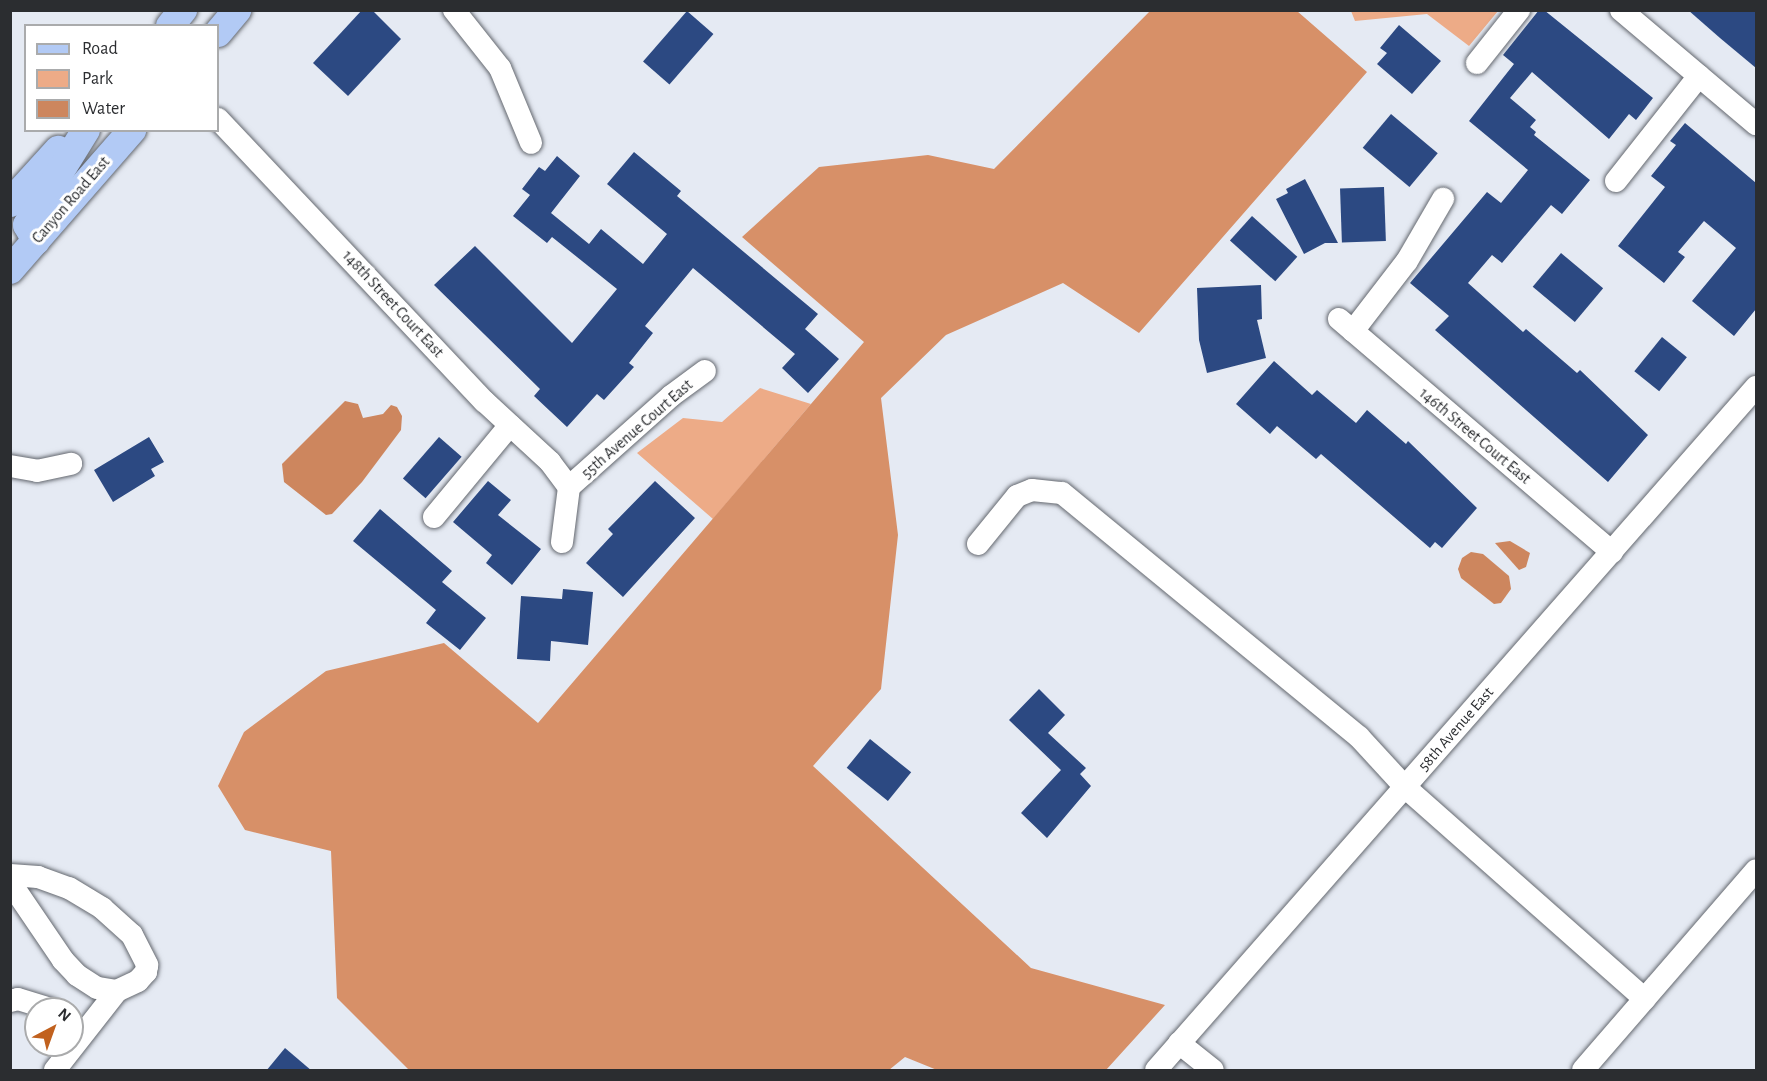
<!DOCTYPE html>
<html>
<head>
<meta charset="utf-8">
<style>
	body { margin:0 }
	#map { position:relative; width:1767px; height:1081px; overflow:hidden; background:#e5eaf3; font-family:"Alegreya Sans",sans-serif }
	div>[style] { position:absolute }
	.green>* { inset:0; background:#edab87 }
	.forest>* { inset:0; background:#d79068 }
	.water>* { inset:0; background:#cd865e }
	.building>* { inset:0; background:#2c4982; transform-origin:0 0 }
	.roads { filter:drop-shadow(0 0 2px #64686f) drop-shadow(0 0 2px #64686f) }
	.minor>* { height:22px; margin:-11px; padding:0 11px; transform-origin:11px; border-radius:11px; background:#fff }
	.major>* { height:28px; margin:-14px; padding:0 14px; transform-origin:14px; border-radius:14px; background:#b2caf5 }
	span { translate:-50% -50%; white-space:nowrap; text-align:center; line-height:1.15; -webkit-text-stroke:6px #fff; paint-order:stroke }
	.street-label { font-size:16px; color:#2b2d30 }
	.frame { position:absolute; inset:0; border:12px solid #2b2d30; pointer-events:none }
	.legend { position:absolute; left:24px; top:24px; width:195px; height:108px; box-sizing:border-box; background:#fff; border:2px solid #aaabac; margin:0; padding:8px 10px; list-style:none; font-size:18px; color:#2b2d30 }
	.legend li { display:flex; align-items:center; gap:12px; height:30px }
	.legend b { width:30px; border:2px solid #aaabac }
	.north { position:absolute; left:24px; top:997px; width:60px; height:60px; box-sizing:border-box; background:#fff; border:2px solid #aaabac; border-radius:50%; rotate:41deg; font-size:16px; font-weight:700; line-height:24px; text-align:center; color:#2b2d30 }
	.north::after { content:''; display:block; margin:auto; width:21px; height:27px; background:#c1611e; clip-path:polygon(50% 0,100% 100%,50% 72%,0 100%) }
</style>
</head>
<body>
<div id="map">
	<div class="green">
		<div style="clip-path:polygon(1351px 11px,1498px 11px,1469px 46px,1427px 14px,1355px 21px)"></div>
		<div style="clip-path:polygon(760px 388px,811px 404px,713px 519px,637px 453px,683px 418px,722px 422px)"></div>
	</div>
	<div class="forest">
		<div style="clip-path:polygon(1150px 11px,1297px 11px,1367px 72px,1139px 333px,1063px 283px,946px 335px,881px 398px,898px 535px,881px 689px,813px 766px,1031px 968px,1165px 1005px,1106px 1070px,937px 1070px,905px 1057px,889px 1070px,409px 1070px,337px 998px,331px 851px,245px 830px,218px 786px,244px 732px,326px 671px,444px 643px,538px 723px,864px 342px,742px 237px,819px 167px,928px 155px,994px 169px)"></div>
	</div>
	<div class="water">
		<div style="clip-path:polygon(345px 401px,358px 404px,363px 418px,383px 414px,391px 405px,397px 407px,402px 416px,401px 430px,362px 482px,332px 514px,326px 515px,284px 482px,282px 464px)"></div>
		<div style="clip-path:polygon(1510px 541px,1530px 553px,1526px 567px,1519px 570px,1495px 543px)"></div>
		<div style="clip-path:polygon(1471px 552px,1483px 554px,1509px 576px,1511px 589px,1501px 603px,1494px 604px,1461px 578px,1458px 569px,1462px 558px)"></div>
	</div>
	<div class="building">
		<div style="clip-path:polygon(362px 10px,372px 10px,401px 39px,348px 96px,313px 63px)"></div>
		<div style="clip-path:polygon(1539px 10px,1544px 10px,1653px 98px,1636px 120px,1629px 114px,1609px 139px,1532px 72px,1510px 98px,1536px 120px,1530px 127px,1536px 132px,1534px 135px,1590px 180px,1562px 214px,1551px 205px,1502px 263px,1492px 255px,1468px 283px,1523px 332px,1526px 329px,1577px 373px,1580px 370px,1648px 435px,1608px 482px,1435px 330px,1449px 316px,1410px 283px,1487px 192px,1501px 203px,1528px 170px,1469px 121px,1514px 64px,1503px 55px)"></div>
		<div style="clip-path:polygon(1688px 10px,1756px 10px,1756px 68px,1720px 38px)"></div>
		<div style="left:687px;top:11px;width:35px;height:67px;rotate:41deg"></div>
		<div style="clip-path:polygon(1399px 25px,1441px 61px,1412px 94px,1377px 64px,1387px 53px,1380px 48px)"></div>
		<div style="left:1391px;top:114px;width:61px;height:44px;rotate:40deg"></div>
		<div style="clip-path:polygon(1685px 123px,1756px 183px,1756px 309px,1734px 336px,1692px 301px,1736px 248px,1704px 221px,1678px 252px,1685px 257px,1664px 283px,1618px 246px,1665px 187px,1651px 176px,1676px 145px,1670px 141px)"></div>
		<div style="clip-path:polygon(634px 152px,681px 191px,677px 196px,818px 314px,805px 329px,839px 359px,808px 393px,782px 368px,795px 354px,693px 268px,645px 326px,653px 333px,629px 363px,634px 367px,604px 400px,597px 394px,567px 427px,534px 396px,540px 389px,434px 285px,475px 246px,572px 343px,617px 289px,552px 237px,547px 243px,513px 216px,530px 195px,522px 189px,539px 167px,545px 171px,557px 156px,580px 176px,551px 213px,589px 244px,601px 229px,643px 264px,667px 234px,607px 184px)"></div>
		<div style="clip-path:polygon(1305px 179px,1338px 243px,1325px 243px,1304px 254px,1276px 199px,1288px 193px,1286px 189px)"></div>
		<div style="left:1384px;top:187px;width:54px;height:44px;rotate:88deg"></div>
		<div style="left:1252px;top:216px;width:61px;height:33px;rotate:42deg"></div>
		<div style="left:1561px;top:253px;width:55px;height:44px;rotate:40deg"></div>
		<div style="clip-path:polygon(1261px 285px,1262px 319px,1257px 320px,1266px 358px,1207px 373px,1199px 340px,1197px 288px)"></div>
		<div style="left:1662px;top:337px;width:32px;height:44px;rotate:39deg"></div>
		<div style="clip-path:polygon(1274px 361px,1312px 395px,1317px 390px,1356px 423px,1367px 410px,1406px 444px,1408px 441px,1477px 508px,1442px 548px,1435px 542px,1430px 548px,1321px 454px,1316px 459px,1277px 426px,1270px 434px,1236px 404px)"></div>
		<div style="clip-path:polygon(149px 437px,164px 462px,151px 469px,155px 476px,113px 502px,94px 470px)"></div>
		<div style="left:439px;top:437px;width:30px;height:55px;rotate:41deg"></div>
		<div style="clip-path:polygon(488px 481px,511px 500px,498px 515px,541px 549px,512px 585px,486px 563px,492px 555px,453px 522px)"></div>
		<div style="clip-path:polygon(655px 481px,695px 518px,623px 597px,586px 563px,613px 534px,608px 529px)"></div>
		<div style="clip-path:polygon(380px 509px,452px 571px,442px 582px,486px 618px,460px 650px,426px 623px,436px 610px,353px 541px)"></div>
		<div style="clip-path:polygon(563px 589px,593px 592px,588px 645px,551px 641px,550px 661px,517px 659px,521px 596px,562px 599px)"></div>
		<div style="clip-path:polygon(1039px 689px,1065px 715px,1048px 733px,1086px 768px,1080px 774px,1091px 786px,1047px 838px,1021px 813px,1061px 770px,1009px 720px)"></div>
		<div style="left:870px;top:739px;width:53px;height:37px;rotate:39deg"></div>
		<div style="clip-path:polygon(285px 1048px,312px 1071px,266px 1071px)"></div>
	</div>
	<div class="roads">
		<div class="minor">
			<div style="left:454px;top:10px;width:74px;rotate:51.6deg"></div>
			<div style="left:500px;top:68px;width:81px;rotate:67.5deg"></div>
			<div style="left:1621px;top:10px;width:177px;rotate:40.2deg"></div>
			<div style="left:1477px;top:63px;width:68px;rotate:-51.6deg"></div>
			<div style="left:218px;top:119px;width:388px;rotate:46.7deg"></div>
			<div style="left:484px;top:401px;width:90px;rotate:42.7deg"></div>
			<div style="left:550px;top:462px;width:31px;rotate:53deg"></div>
			<div style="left:1616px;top:181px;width:134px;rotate:-51.7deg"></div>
			<div style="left:1339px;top:319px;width:359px;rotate:40.5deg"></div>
			<div style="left:1353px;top:331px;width:88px;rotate:-52.4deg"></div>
			<div style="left:1407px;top:261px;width:72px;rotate:-59.9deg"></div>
			<div style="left:10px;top:466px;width:27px;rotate:10deg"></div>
			<div style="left:37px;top:471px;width:35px;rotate:-12deg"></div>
			<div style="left:569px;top:487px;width:137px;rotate:-41.7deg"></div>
			<div style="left:671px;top:396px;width:42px;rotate:-36.3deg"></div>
			<div style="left:434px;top:517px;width:119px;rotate:-50.4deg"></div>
			<div style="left:562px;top:542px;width:55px;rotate:-82.7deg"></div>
			<div style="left:978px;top:544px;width:62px;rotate:-50.9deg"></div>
			<div style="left:1017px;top:496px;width:16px;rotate:-22deg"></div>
			<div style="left:1032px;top:490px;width:30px;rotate:6deg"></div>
			<div style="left:1062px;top:493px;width:384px;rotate:39.4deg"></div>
			<div style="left:1359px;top:737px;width:68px;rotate:47.4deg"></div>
			<div style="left:1405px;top:787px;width:320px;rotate:41.5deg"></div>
			<div style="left:10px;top:875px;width:28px;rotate:4deg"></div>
			<div style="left:38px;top:877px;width:33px;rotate:20deg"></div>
			<div style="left:69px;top:888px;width:39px;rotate:31deg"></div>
			<div style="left:102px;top:908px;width:40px;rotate:42deg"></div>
			<div style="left:132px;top:935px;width:34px;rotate:63deg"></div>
			<div style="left:147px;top:965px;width:7px;rotate:98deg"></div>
			<div style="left:146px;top:972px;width:12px;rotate:132deg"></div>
			<div style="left:138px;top:981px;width:23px;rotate:155deg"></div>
			<div style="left:117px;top:991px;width:20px;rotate:-171deg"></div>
			<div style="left:97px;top:988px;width:24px;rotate:-147deg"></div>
			<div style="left:77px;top:975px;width:21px;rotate:-133deg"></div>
			<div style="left:63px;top:960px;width:94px;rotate:-124.2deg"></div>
			<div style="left:10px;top:1001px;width:8px;rotate:-14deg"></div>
			<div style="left:18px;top:999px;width:34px;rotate:17deg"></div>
			<div style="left:1179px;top:1043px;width:43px;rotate:38.5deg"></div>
			<div style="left:55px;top:1070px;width:100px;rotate:-51.9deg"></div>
			<div style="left:1156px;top:1070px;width:909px;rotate:-48.7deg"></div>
			<div style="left:1583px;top:1070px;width:264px;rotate:-49.1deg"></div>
		</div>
		<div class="major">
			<div style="left:170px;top:26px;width:21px;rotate:-51deg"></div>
			<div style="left:218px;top:33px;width:30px;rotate:-50deg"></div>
			<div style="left:10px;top:203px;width:72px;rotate:-47.8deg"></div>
			<div style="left:36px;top:241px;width:18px;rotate:-119deg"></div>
			<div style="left:27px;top:225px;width:112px;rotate:-58.2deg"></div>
			<div style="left:10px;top:270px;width:186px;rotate:-48.9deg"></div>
		</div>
	</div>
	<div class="street-label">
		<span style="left:71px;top:200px;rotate:-49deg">Canyon Road East</span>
		<span style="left:393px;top:304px;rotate:47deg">148th Street Court East</span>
		<span style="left:637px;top:429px;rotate:-41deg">55th Avenue Court East</span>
		<span style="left:1475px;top:436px;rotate:40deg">146th Street Court East</span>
		<span style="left:1456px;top:729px;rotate:-49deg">58th Avenue East</span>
	</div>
	<div class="frame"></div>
	<ul class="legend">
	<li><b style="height:8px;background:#b2caf5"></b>Road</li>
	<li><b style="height:16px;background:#edab87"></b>Park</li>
	<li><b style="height:16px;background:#cd865e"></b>Water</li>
	</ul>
	<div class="north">N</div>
</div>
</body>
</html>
